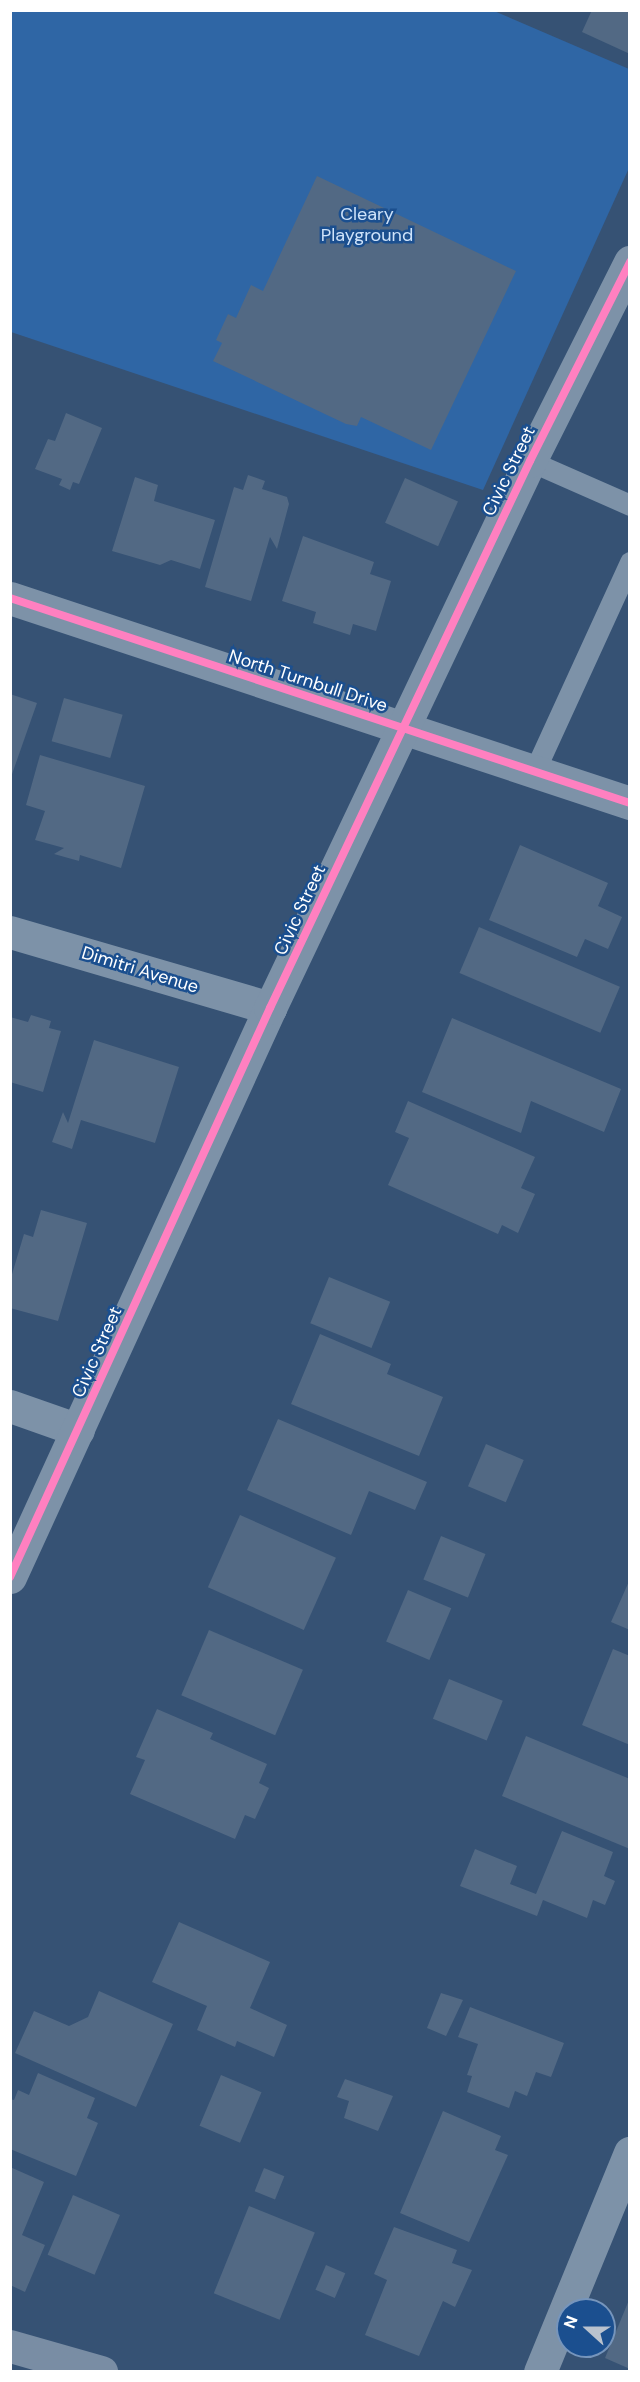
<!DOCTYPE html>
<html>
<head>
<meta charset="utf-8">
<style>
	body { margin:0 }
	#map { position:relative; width:640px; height:2382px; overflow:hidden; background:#365274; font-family:"DM Sans",sans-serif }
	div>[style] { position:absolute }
	.green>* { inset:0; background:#2f66a5 }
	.building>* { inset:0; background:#526984; transform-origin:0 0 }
	.lane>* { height:21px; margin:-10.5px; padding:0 10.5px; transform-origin:10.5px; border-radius:10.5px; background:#7d92a8 }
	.street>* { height:33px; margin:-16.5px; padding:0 16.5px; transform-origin:16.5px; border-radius:16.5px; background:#7d92a8 }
	.secondary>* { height:33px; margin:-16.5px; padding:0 16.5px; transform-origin:16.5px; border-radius:16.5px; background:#798da4 }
	.cycleway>* { height:8px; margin:-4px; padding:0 4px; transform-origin:4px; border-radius:4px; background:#ff80c0 }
	span { translate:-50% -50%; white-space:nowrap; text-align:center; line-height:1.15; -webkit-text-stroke:5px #1b4f8f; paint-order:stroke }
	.park-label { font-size:18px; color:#cfe3fa }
	.street-label { font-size:18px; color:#fff }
	.frame { position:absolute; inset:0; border:12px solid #fff; pointer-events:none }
	.north { position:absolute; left:556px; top:2298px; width:60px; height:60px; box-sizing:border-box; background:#1b4f8f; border:2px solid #7695bc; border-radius:50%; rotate:291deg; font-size:16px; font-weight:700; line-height:24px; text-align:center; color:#fff }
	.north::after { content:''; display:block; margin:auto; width:21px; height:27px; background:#b9c2ce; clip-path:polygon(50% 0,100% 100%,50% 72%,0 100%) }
</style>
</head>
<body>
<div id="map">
	<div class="green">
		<div style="clip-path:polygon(11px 11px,494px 11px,629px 69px,629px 168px,483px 490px,11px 332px)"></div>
	</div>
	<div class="building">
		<div style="clip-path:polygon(592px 10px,630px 10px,630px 54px,582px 32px)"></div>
		<div style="clip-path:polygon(317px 176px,516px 271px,431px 450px,361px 417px,357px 426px,346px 424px,213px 361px,222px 343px,216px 340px,228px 314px,236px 318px,251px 285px,263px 291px)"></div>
		<div style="clip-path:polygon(66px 413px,102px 428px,79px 484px,73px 482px,70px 490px,59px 485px,62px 479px,35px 469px,48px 439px,55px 441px)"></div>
		<div style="clip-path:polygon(248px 475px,265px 481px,262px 489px,287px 497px,289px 504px,277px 549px,270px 537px,251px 601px,205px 587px,234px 487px,243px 490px)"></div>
		<div style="clip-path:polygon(135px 477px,158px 485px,154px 501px,215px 520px,200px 569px,171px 560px,160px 565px,112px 551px)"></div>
		<div style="left:405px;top:478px;width:58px;height:49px;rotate:24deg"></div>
		<div style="clip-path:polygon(303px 536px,374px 562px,370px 574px,391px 581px,376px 631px,353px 624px,350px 635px,313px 623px,316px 612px,282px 601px)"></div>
		<div style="clip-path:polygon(10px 694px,37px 703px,11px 777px,10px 777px)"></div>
		<div style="left:64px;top:698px;width:61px;height:45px;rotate:16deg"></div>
		<div style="clip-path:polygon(40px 755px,145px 786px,121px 868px,80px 855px,79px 861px,54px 854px,64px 848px,35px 840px,45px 811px,26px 805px)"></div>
		<div style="clip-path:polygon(520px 845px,608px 883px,598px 906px,622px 917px,608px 949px,585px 939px,577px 957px,489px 920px)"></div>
		<div style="left:479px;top:927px;width:153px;height:50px;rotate:23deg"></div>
		<div style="clip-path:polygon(31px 1015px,51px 1021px,49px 1028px,61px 1031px,43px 1092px,10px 1082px,10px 1017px,28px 1022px)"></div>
		<div style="clip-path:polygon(452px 1018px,621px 1089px,604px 1132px,531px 1101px,521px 1133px,422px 1092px)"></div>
		<div style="clip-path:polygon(94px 1040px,179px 1067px,155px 1143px,81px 1120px,72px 1149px,52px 1142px,63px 1112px,68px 1123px)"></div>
		<div style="clip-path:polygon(408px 1101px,535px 1157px,521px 1188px,535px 1194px,518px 1233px,502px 1225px,498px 1234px,388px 1185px,409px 1138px,395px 1132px)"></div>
		<div style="clip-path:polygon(41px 1210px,87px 1223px,58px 1321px,10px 1308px,10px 1281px,24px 1234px,33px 1237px)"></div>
		<div style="left:329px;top:1277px;width:66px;height:50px;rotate:22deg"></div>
		<div style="clip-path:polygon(320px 1334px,391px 1364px,387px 1374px,443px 1397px,419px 1456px,291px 1404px)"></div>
		<div style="clip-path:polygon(278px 1419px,427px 1482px,415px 1510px,369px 1491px,351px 1535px,247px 1490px)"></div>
		<div style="left:486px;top:1444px;width:41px;height:46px;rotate:23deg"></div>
		<div style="left:240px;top:1515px;width:105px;height:79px;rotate:24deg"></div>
		<div style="left:441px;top:1536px;width:48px;height:47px;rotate:22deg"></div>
		<div style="clip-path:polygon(630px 1579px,630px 1630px,611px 1622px)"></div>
		<div style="left:408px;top:1590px;width:47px;height:56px;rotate:23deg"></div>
		<div style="left:209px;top:1630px;width:102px;height:71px;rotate:23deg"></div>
		<div style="clip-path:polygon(613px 1649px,630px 1656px,630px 1745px,582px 1725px)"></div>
		<div style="left:449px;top:1679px;width:58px;height:43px;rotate:22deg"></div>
		<div style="clip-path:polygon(157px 1709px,213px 1733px,210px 1739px,267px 1764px,259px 1783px,269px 1788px,255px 1819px,245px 1815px,235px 1839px,130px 1794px,145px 1760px,136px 1757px)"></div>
		<div style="clip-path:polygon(526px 1736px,630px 1779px,630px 1849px,502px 1796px)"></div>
		<div style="clip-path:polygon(562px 1831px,613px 1852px,604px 1876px,615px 1881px,605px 1905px,593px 1900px,587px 1918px,543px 1900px,537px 1916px,460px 1886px,475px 1849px,517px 1866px,510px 1884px,536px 1894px)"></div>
		<div style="clip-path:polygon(179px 1922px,270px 1962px,250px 2008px,287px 2025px,274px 2057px,237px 2041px,235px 2047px,197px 2030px,207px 2006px,152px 1982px)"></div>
		<div style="clip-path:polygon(99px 1991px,173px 2024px,136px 2107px,15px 2053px,34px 2011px,69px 2026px,88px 2017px)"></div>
		<div style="clip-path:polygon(441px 1993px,463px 2000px,446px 2036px,427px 2028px)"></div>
		<div style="clip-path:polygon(470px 2007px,564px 2043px,551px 2077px,536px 2072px,527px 2096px,515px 2091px,509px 2108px,467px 2092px,472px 2076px,467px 2075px,478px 2044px,458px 2037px)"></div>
		<div style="clip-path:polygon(38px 2073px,95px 2098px,87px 2118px,98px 2123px,76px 2176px,10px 2149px,10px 2099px,14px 2100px,18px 2090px,29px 2095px)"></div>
		<div style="left:221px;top:2075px;width:44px;height:55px;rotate:23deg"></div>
		<div style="clip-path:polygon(345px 2079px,393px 2096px,378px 2131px,344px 2118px,349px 2101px,337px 2097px)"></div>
		<div style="clip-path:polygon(443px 2111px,501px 2136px,495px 2150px,508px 2155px,469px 2242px,400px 2213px)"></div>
		<div style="clip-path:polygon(10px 2167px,44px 2182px,22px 2235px,45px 2245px,25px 2292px,10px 2285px)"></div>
		<div style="left:264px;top:2168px;width:22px;height:25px;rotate:22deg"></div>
		<div style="left:73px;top:2195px;width:51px;height:65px;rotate:23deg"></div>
		<div style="left:249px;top:2206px;width:71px;height:94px;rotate:22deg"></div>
		<div style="clip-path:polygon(394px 2227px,457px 2250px,452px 2263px,472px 2270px,455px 2307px,443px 2301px,419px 2356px,365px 2335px,387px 2280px,374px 2274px)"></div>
		<div style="left:326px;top:2265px;width:21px;height:27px;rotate:23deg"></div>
		<div style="clip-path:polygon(629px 2300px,630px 2300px,630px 2369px,605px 2358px)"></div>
	</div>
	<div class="lane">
		<div style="left:530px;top:461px;width:109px;rotate:23.7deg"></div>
		<div style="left:534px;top:772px;width:231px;rotate:-65.4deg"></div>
	</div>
	<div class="street">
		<div style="left:10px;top:598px;width:653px;rotate:18.3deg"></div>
		<div style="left:10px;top:932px;width:271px;rotate:16.3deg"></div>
		<div style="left:10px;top:1406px;width:72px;rotate:19.4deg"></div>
		<div style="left:10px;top:1577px;width:626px;rotate:-65.44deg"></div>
		<div style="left:270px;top:1008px;width:606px;rotate:-64.58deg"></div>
		<div style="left:530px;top:461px;width:223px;rotate:-63.3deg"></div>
		<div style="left:540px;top:2372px;width:237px;rotate:-67.7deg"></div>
	</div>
	<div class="secondary">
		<div style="left:10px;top:2346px;width:95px;rotate:15.9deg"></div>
	</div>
	<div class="cycleway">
		<div style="left:10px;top:598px;width:653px;rotate:18.3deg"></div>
		<div style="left:10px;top:1577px;width:626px;rotate:-65.44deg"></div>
		<div style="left:270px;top:1008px;width:606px;rotate:-64.58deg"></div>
		<div style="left:530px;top:461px;width:223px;rotate:-63.3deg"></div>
	</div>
	<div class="park-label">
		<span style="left:367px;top:225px">Cleary<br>Playground</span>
	</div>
	<div class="street-label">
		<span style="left:509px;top:471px;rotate:-64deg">Civic Street</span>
		<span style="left:308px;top:681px;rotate:18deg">North Turnbull Drive</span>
		<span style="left:300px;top:910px;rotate:-65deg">Civic Street</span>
		<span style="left:140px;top:970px;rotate:17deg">Dimitri Avenue</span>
		<span style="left:97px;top:1352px;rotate:-66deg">Civic Street</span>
	</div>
	<div class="frame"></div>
	<div class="north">N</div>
</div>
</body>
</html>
